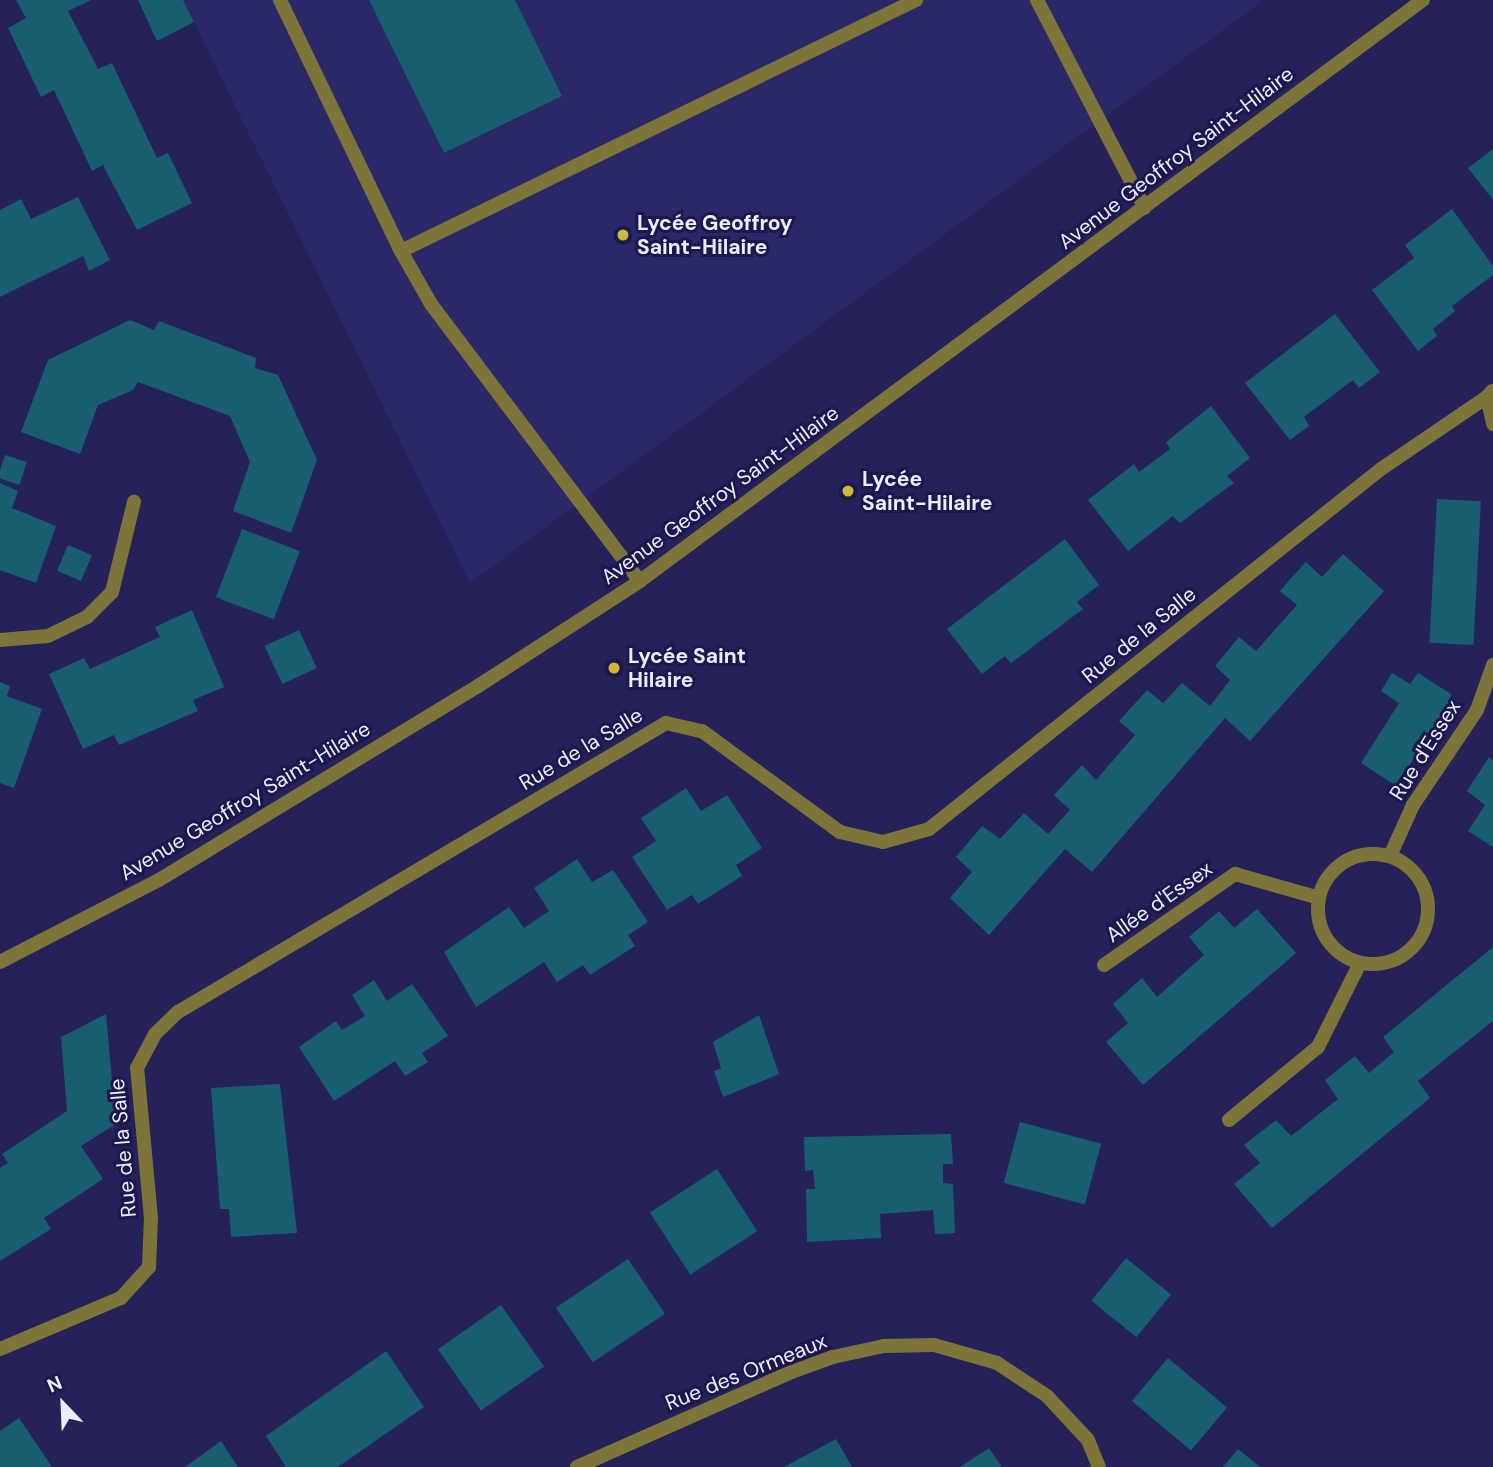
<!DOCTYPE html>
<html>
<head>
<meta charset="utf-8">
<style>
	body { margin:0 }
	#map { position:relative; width:1493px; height:1467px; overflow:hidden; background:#242259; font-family:"DM Sans",sans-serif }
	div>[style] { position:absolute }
	.built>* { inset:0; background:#2b2867 }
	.building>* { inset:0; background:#195d70; transform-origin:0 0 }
	.service>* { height:14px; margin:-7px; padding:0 7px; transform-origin:7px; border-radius:7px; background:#7d7439 }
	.minor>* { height:14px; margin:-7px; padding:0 7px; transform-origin:7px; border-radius:7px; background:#7d7439 }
	.minor>.ring { margin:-7px; padding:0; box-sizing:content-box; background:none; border:14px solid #7d7439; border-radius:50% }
	.dots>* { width:19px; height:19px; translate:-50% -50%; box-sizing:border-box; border:4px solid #1c174d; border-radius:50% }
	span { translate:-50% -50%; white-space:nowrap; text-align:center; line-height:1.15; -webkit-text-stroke:6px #1c174d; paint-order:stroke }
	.street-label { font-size:21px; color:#eceefc }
	.poi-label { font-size:21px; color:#eceefc; font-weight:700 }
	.left { translate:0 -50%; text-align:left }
	.north { position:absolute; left:28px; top:1369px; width:70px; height:70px; -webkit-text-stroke:5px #1c174d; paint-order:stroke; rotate:337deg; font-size:19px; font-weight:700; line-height:28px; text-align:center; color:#eceefc }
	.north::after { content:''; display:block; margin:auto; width:24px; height:32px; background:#eceefc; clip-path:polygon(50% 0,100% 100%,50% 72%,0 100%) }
</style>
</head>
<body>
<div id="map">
	<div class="built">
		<div style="clip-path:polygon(183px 0,1264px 0,470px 583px)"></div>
	</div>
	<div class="building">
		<div style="clip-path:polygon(16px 0,91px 0,68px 11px,98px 69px,112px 63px,157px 158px,168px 153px,192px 203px,137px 230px,103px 165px,92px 171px,54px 90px,41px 97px,8px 28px,26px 18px)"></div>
		<div style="clip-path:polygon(138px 0,183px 0,194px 22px,157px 41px)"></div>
		<div style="clip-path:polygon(369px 0,515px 0,562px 96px,444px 153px)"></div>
		<div style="clip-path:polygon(1493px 149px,1493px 200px,1468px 168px)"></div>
		<div style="clip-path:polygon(78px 197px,110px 260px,89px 271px,83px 256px,0 297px,0 210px,21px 199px,31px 219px)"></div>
		<div style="clip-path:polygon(1452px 209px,1493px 266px,1493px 275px,1452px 306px,1455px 311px,1433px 329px,1437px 336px,1418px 351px,1372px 290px,1414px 258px,1405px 245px)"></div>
		<div style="clip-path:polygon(1335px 314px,1380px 372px,1359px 388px,1353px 380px,1304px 417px,1309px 426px,1290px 440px,1245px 383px)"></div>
		<div style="clip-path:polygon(130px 320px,154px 330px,159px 321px,256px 358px,255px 368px,278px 375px,317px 460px,291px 533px,233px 511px,250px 462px,230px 416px,138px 382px,133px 390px,98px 405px,80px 454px,21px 432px,48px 360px)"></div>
		<div style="clip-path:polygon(1211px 406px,1250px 458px,1227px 476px,1234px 483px,1212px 499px,1180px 523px,1173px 516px,1128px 551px,1088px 500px,1134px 464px,1139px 472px,1170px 449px,1166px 442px)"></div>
		<div style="left:5px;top:455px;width:23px;height:24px;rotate:18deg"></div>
		<div style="clip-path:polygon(0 483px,18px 491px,12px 508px,56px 526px,36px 583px,0 570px)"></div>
		<div style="left:1437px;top:499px;width:44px;height:144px;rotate:3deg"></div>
		<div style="left:242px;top:529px;width:62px;height:73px;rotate:21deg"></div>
		<div style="clip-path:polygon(1065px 539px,1099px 585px,1077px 602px,1083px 609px,1011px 663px,1005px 656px,982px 674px,947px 629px)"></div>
		<div style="left:68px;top:545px;width:26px;height:28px;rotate:23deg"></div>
		<div style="clip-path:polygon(1343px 554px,1384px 591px,1250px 741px,1225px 718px,1092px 872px,1065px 849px,989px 935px,950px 898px,972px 872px,956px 857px,982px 826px,1000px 839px,1024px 813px,1048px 834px,1070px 810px,1054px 795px,1082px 765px,1096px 780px,1135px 735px,1119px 721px,1147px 690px,1163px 703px,1182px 683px,1210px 706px,1230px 680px,1215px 666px,1239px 637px,1256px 651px,1297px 605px,1280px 591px,1292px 577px,1306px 562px,1322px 577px)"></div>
		<div style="clip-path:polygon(192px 610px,224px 687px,193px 700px,198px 711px,119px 745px,114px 735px,83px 749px,49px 674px,84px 658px,90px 669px,160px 637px,155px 627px)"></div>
		<div style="left:299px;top:630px;width:42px;height:38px;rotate:65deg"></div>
		<div style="clip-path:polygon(1392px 673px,1410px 684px,1418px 673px,1454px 696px,1396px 786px,1361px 763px,1399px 703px,1381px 691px)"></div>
		<div style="clip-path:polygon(0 682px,10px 686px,7px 696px,42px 709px,14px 788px,0 783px)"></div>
		<div style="clip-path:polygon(1489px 757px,1493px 761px,1493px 847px,1468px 831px,1485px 805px,1467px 791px)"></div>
		<div style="clip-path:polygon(686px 788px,701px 811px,727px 795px,762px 848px,736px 865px,742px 876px,698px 904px,692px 895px,667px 910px,632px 857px,656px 841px,641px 818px)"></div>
		<div style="clip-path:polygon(577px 859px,592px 882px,613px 870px,648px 922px,628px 935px,635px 946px,590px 975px,583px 965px,557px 982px,544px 962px,476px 1007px,444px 952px,509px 907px,524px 928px,549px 911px,534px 888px)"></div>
		<div style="clip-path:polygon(1257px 909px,1296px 953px,1143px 1085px,1106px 1042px,1128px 1023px,1113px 1004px,1142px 978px,1157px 997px,1204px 955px,1189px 937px,1219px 911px,1234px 928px)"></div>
		<div style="clip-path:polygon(1493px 947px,1493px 1021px,1418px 1081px,1430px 1098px,1272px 1228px,1234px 1184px,1260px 1163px,1244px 1145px,1276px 1120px,1291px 1136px,1338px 1099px,1325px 1080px,1355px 1056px,1369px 1073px,1394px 1052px,1383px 1037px)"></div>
		<div style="clip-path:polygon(374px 980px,387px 1001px,412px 984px,448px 1036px,422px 1053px,428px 1062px,405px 1076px,395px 1061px,334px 1101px,299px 1047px,336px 1021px,342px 1030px,365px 1016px,352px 995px)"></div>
		<div style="clip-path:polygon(106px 1014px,116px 1124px,81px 1146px,103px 1179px,44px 1218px,51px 1229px,0 1261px,0 1168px,8px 1163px,2px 1154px,67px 1111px,61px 1037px)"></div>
		<div style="clip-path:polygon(759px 1015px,779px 1074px,723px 1097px,714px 1071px,721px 1068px,713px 1042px)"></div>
		<div style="clip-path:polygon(280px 1084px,297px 1233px,231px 1237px,229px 1209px,220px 1209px,211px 1088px)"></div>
		<div style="left:1020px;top:1122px;width:84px;height:63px;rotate:15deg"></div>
		<div style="clip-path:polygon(951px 1134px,953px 1164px,943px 1164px,943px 1183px,953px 1184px,955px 1233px,935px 1234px,933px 1210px,880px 1214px,881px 1238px,807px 1242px,806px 1189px,815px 1189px,813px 1170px,805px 1171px,804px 1137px)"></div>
		<div style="left:717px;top:1169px;width:74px;height:80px;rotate:57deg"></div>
		<div style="left:1126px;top:1258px;width:58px;height:55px;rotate:39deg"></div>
		<div style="left:628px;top:1259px;width:66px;height:87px;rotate:56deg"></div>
		<div style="left:501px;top:1305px;width:75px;height:77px;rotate:55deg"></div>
		<div style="clip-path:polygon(386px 1351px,424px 1407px,338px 1467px,286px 1467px,266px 1436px)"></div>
		<div style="left:1168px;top:1358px;width:77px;height:56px;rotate:40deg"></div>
		<div style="clip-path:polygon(19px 1418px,52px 1467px,0 1467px,0 1431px)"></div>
		<div style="clip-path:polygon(836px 1439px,852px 1467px,784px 1467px)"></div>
		<div style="clip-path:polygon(221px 1441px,238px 1467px,185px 1467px)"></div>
		<div style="clip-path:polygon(989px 1448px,1002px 1467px,960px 1467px)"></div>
		<div style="clip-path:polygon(1238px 1449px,1260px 1467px,1223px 1467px)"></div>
	</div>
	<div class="service">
		<div style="left:280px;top:0;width:279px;rotate:64.3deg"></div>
		<div style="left:401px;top:251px;width:61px;rotate:60.5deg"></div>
		<div style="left:431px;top:304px;width:347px;rotate:53deg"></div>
		<div style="left:1037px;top:0;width:234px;rotate:62.6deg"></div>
		<div style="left:401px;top:251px;width:573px;rotate:-25.98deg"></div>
	</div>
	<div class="minor">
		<div style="left:1492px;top:391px;width:8px;rotate:130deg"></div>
		<div style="left:1487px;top:397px;width:28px;rotate:77deg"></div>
		<div style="left:0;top:640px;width:48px;rotate:-4.8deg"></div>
		<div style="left:48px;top:636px;width:43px;rotate:-26deg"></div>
		<div style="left:87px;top:617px;width:35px;rotate:-45deg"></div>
		<div style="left:112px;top:592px;width:93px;rotate:-76.3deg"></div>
		<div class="ring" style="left:1318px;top:854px;width:96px;height:96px"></div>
		<div style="left:1390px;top:856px;width:56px;rotate:-65.7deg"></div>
		<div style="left:1413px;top:805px;width:115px;rotate:-56deg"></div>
		<div style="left:1477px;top:710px;width:48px;rotate:-70.4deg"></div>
		<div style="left:0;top:962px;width:179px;rotate:-27.3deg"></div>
		<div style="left:159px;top:880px;width:373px;rotate:-31.3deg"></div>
		<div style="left:478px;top:686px;width:193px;rotate:-32.9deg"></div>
		<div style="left:640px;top:581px;width:975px;rotate:-36.58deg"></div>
		<div style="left:1104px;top:965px;width:160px;rotate:-34.8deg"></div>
		<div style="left:1235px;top:874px;width:87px;rotate:15.9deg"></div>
		<div style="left:1229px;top:1120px;width:115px;rotate:-39.4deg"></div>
		<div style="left:1318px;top:1047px;width:94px;rotate:-63.4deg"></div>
		<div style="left:0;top:1349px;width:131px;rotate:-22.9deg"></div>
		<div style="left:121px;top:1298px;width:42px;rotate:-47.9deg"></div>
		<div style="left:149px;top:1267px;width:49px;rotate:-87.7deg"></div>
		<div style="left:151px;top:1218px;width:151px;rotate:-95.3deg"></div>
		<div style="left:137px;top:1068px;width:38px;rotate:-62deg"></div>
		<div style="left:155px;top:1034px;width:32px;rotate:-44deg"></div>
		<div style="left:178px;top:1012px;width:567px;rotate:-30.63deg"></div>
		<div style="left:666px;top:723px;width:37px;rotate:13deg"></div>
		<div style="left:702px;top:731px;width:171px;rotate:36.2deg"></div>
		<div style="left:840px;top:832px;width:44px;rotate:13.1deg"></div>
		<div style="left:883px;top:842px;width:48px;rotate:-15.8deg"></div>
		<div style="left:929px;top:829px;width:578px;rotate:-38.54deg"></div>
		<div style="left:1381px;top:469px;width:128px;rotate:-34.2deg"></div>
		<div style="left:577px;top:1467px;width:232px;rotate:-23.9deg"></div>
		<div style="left:789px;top:1373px;width:47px;rotate:-20deg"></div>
		<div style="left:833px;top:1357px;width:52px;rotate:-12.2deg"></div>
		<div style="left:884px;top:1346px;width:50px;rotate:-1.1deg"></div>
		<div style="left:934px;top:1345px;width:66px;rotate:15.9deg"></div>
		<div style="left:997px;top:1363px;width:60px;rotate:33.4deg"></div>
		<div style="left:1047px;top:1396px;width:60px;rotate:47deg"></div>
		<div style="left:1088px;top:1440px;width:29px;rotate:68deg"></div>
	</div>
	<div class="dots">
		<div style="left:623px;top:235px;background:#ccb938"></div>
		<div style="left:848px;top:491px;background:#ccb938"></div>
		<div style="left:614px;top:668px;background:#ccb938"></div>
	</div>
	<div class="street-label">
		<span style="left:1176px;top:158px;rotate:-37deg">Avenue Geoffroy Saint-Hilaire</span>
		<span style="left:720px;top:495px;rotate:-36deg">Avenue Geoffroy Saint-Hilaire</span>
		<span style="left:1139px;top:635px;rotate:-39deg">Rue de la Salle</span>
		<span style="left:581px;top:749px;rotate:-31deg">Rue de la Salle</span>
		<span style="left:1425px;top:750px;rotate:-58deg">Rue d'Essex</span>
		<span style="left:245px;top:801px;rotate:-31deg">Avenue Geoffroy Saint-Hilaire</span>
		<span style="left:1159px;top:902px;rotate:-35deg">Allée d'Essex</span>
		<span style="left:123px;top:1148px;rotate:-95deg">Rue de la Salle</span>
		<span style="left:746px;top:1372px;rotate:-22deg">Rue des Ormeaux</span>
	</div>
	<div class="poi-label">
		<span class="left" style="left:637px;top:235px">Lycée Geoffroy<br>Saint-Hilaire</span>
		<span class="left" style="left:862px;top:491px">Lycée<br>Saint-Hilaire</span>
		<span class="left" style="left:628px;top:668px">Lycée Saint<br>Hilaire</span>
	</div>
	<div class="north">N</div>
</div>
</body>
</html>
